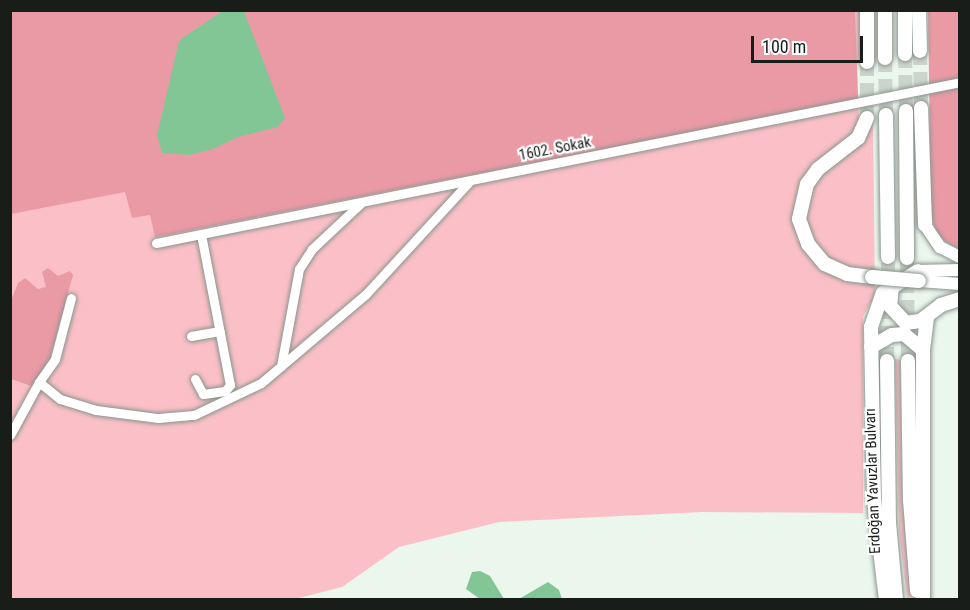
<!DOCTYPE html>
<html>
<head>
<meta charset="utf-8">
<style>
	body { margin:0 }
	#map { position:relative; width:970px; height:610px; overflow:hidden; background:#ebf6ed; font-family:"Roboto Condensed",sans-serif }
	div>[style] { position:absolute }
	.green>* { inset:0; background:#fbc0c7 }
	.forest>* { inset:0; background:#ea9aa5 }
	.water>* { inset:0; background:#83c696 }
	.primary-tunnel>* { height:14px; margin-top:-7px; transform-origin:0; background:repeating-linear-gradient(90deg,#ccd5cd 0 14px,transparent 0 21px) }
	.roads { filter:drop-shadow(0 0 2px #8a948c) drop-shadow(0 0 2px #8a948c) }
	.street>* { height:9px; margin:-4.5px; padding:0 4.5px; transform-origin:4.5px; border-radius:4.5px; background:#fff }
	.secondary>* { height:12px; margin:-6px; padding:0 6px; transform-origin:6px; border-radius:6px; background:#fff }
	.primary>* { height:14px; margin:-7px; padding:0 7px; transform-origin:7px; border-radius:7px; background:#fff }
	.bridges { filter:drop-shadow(0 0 2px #8a948c) drop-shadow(0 0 2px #8a948c) }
	.primary-bridge>* { height:14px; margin:-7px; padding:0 7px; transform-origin:7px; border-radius:7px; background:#fff }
	span { translate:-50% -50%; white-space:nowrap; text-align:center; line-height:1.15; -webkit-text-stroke:4.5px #fff; paint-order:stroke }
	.street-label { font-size:15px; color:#191d1a }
	.frame { position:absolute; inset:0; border:12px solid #191d1a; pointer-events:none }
	.scale { position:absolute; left:751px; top:36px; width:112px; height:27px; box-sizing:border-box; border:3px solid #191d1a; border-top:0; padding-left:8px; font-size:18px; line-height:21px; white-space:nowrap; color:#191d1a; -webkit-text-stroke:4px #fff; paint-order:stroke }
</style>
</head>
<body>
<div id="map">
	<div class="green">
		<div style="clip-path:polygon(10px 11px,861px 11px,862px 60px,857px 64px,859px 120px,873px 117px,875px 296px,863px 316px,863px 513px,702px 512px,499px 522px,399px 547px,342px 587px,295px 599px,11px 599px)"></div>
		<div style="clip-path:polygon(895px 359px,900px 360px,902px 483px,911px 599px,907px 599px,899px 530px)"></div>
	</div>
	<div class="forest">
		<div style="clip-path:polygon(10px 11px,855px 11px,858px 99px,155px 237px,150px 215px,132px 218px,125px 192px,11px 214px)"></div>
		<div style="clip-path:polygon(928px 11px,959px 11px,959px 249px,944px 241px,935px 229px,931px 214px)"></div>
		<div style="clip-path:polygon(48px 268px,58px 276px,70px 271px,73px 275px,50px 358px,34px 387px,11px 379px,10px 303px,18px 283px,25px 278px,38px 289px,46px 287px,42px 272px)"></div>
	</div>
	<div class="water">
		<div style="clip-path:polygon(224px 10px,244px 11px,285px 118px,278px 127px,238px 137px,213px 149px,189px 155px,162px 153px,157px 135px,178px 45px,181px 39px)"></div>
		<div style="clip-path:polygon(480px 571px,490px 576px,504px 599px,480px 599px,466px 589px,472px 572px)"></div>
		<div style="clip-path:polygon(548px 582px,559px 590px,562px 599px,519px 599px)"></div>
	</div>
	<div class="primary-tunnel">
		<div style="left:920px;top:51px;width:57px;rotate:89deg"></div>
		<div style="left:905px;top:54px;width:57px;rotate:89deg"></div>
		<div style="left:885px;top:58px;width:57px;rotate:89deg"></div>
		<div style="left:867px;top:62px;width:56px;rotate:90deg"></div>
		<div style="left:907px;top:258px;width:103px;rotate:89.4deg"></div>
		<div style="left:887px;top:361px;width:104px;rotate:-89.4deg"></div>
	</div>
	<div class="roads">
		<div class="street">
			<div style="left:156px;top:243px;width:820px;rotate:-11.32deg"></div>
			<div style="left:191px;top:336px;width:29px;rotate:-10deg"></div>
			<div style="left:281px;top:366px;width:111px;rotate:-40.3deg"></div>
			<div style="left:366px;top:294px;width:154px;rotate:-47.4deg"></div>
			<div style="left:195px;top:379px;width:17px;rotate:62deg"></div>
			<div style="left:203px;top:394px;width:22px;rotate:-8deg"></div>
			<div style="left:225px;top:391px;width:8px;rotate:-50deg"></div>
			<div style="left:230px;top:385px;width:153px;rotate:-100.9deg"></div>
			<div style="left:39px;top:382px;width:28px;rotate:-55deg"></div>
			<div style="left:55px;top:359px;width:63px;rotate:-75.3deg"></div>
			<div style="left:10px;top:435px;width:60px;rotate:-61.3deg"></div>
			<div style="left:39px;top:382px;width:27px;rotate:39deg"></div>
			<div style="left:60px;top:399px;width:38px;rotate:17deg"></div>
			<div style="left:96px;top:410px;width:63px;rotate:7.4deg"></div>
			<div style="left:158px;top:418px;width:36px;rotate:-5deg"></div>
			<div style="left:194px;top:415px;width:74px;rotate:-25.5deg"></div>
			<div style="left:261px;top:383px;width:26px;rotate:-40deg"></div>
			<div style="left:281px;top:366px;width:99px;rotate:-79.5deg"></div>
			<div style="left:299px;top:269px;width:24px;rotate:-57deg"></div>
			<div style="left:312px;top:249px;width:66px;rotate:-43.2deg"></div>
		</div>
		<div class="secondary">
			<div style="left:925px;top:225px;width:27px;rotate:56deg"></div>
			<div style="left:940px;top:247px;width:22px;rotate:27deg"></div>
			<div style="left:918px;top:271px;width:42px;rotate:-1.4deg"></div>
			<div style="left:919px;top:281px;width:41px;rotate:4.2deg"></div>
		</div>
		<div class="primary">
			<div style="left:905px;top:10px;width:44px;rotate:90deg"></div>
			<div style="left:919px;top:10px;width:41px;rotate:88.6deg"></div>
			<div style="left:885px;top:58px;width:48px;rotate:-90deg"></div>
			<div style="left:867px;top:62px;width:52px;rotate:-90deg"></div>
			<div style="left:921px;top:108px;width:117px;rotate:88deg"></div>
			<div style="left:906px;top:111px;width:147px;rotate:89.6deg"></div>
			<div style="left:886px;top:115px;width:142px;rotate:89.2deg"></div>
			<div style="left:867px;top:118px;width:22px;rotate:114deg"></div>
			<div style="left:858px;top:138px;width:51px;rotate:142.2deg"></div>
			<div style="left:818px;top:169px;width:19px;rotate:126deg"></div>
			<div style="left:807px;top:184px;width:36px;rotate:103deg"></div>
			<div style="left:799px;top:219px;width:27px;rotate:70deg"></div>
			<div style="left:808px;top:244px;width:26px;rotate:50deg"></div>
			<div style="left:825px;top:264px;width:24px;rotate:24deg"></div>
			<div style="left:847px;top:274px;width:25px;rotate:7deg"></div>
			<div style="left:892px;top:285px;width:21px;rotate:95deg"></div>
			<div style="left:890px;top:306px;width:23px;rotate:47deg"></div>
			<div style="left:906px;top:323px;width:14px;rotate:-8deg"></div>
			<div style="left:920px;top:321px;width:26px;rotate:-37deg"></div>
			<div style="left:941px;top:305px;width:20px;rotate:-18deg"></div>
			<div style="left:871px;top:347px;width:24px;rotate:-30deg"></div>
			<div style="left:892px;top:335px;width:12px;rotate:-5deg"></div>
			<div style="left:904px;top:334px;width:25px;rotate:40deg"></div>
			<div style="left:887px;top:361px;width:162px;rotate:89.3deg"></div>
			<div style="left:889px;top:523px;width:77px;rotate:84.8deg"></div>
			<div style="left:908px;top:361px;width:139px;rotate:89.2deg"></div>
			<div style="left:910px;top:500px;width:91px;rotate:85.6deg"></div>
			<div style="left:886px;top:600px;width:101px;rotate:-96.8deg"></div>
			<div style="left:874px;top:500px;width:173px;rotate:-91deg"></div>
			<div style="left:871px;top:327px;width:36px;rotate:-71deg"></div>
			<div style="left:883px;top:293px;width:41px;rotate:-32.2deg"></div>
			<div style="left:923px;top:600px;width:250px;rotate:-90deg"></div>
			<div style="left:923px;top:350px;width:33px;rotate:-83deg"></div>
		</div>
	</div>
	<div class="bridges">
		<div class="primary-bridge">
			<div style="left:872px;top:277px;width:47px;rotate:4.9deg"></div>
		</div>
	</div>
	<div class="street-label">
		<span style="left:555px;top:149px;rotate:-11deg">1602. Sokak</span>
		<span style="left:873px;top:481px;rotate:-92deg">Erdoğan Yavuzlar Bulvarı</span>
	</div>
	<div class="frame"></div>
	<div class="scale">100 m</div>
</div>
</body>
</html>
